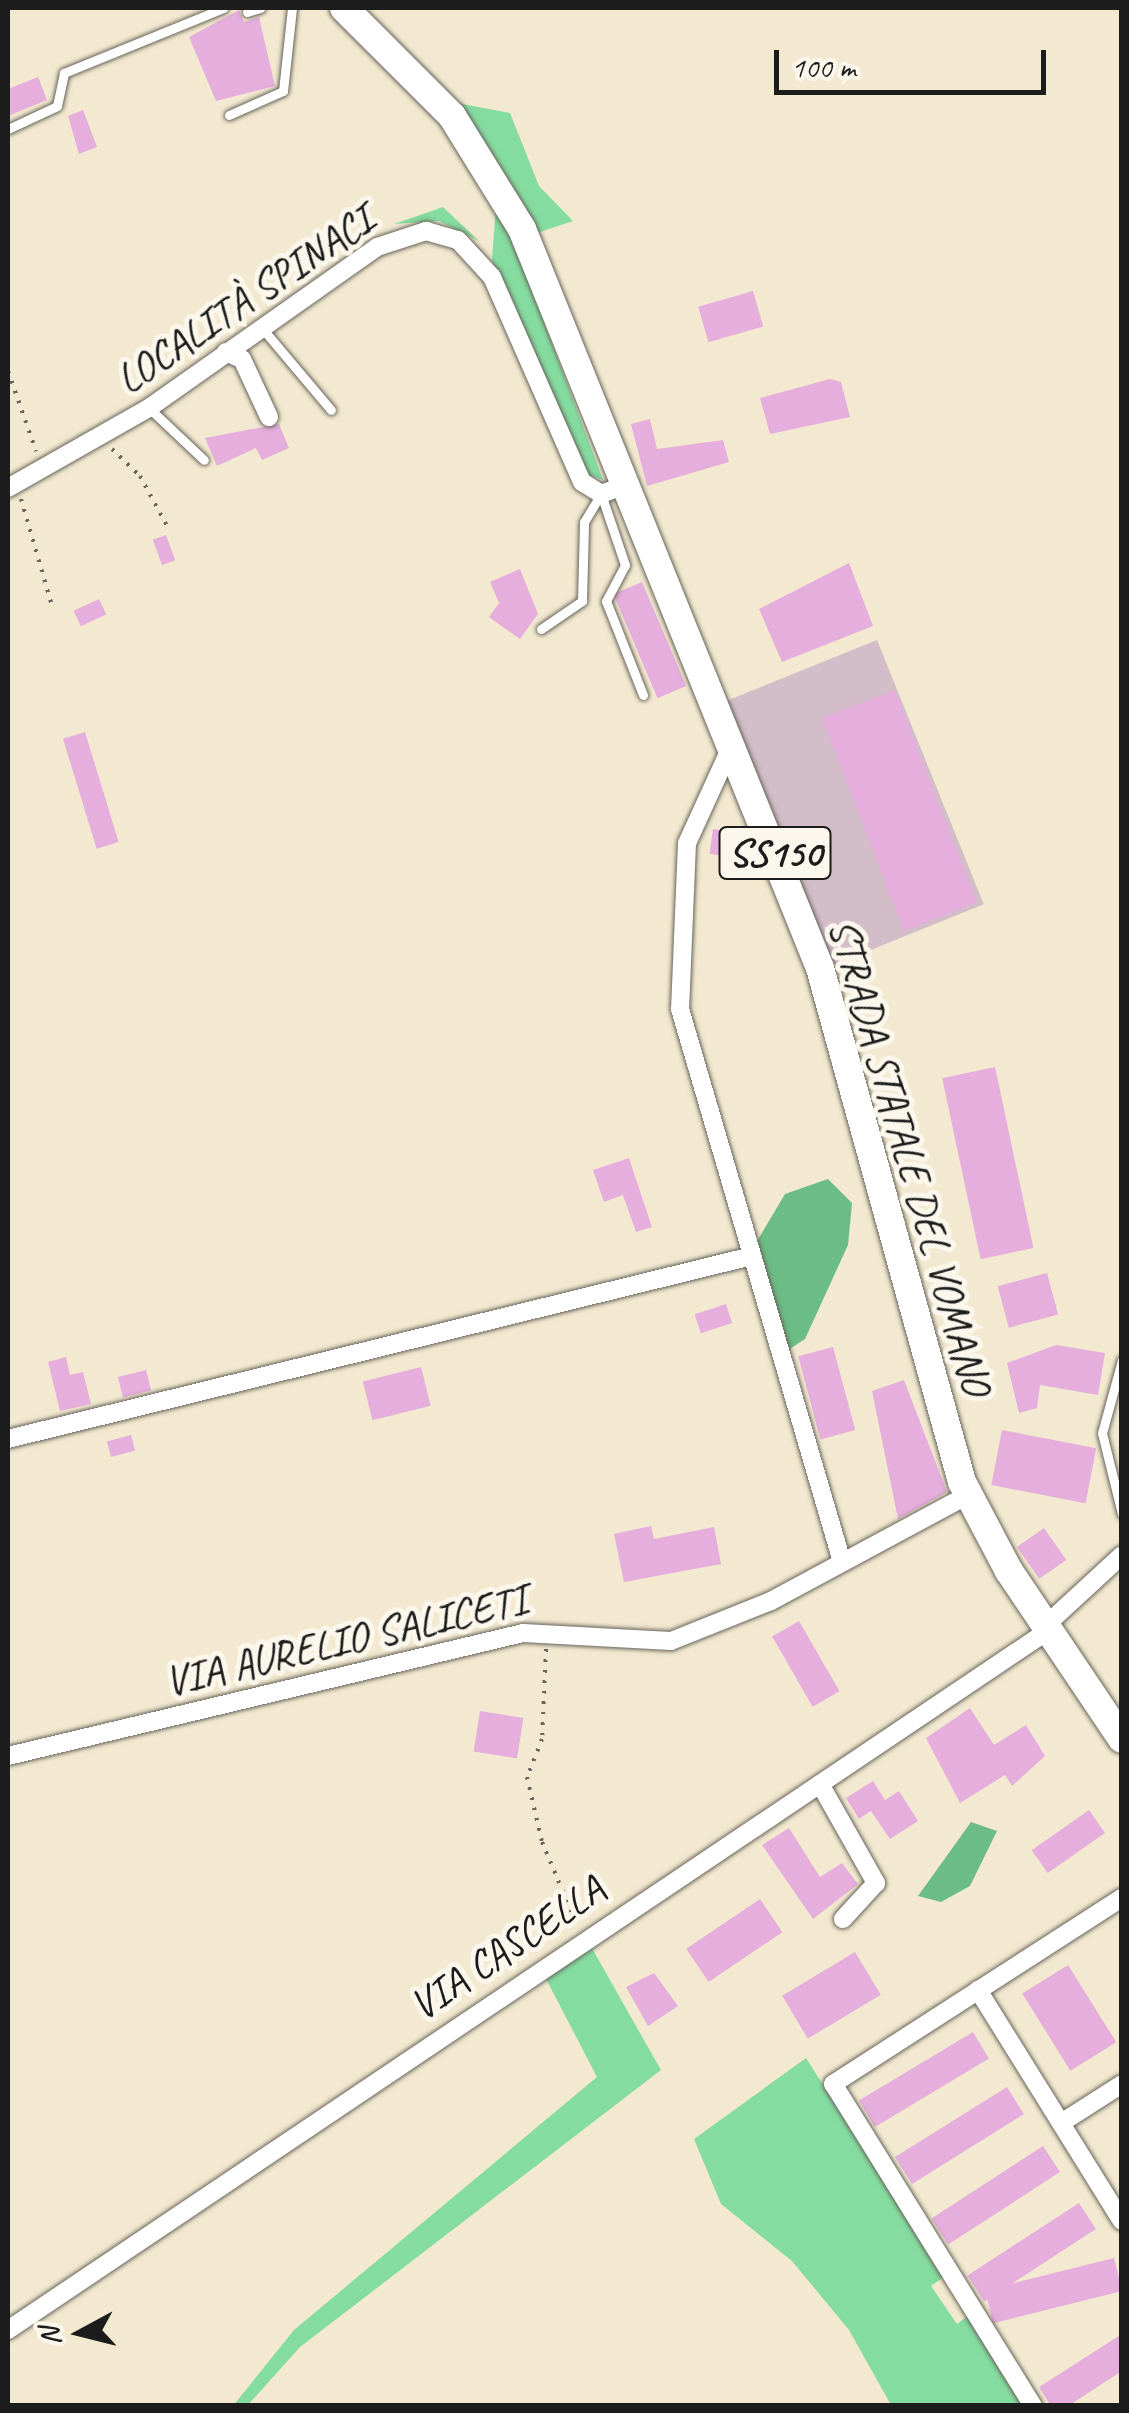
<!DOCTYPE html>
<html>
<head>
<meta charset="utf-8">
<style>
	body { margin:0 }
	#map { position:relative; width:1129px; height:2413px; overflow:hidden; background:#f3e9d0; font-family:Caveat,sans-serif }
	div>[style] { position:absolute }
	.industrial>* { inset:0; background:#d2bdc8; transform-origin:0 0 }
	.green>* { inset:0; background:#85dca0 }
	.forest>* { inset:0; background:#6cbc86 }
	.building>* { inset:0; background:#e5aedc; transform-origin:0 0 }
	.path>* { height:4px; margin-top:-2px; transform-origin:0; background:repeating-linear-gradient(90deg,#67645b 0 2.5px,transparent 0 10.5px) }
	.roads { filter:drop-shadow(0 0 2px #67645b) drop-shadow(0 0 2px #67645b) }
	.lane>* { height:9px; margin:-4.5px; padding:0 4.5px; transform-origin:4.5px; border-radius:4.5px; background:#fff }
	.street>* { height:18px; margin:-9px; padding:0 9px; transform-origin:9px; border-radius:9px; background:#fff }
	.primary>* { height:28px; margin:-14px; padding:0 14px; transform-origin:14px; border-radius:14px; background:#fff }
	span { translate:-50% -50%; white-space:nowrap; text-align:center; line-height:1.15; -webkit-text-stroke:10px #fbf7ec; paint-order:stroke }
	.shield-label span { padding:2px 8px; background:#fbf7ec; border:2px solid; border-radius:8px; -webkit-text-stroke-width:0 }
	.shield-label { font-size:40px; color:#1c1c1c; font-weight:700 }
	.street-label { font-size:42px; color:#1c1c1c }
	.frame { position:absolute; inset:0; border:10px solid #1c1c1c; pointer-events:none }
	.north { position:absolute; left:30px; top:2283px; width:100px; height:100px; -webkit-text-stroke:8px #fbf7ec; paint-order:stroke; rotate:263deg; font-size:28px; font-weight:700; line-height:40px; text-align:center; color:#1c1c1c }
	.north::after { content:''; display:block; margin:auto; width:35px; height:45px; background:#1c1c1c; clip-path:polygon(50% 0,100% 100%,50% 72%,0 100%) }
	.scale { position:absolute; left:774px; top:50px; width:272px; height:45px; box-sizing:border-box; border:5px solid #1c1c1c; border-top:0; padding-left:12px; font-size:30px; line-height:35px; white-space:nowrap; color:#1c1c1c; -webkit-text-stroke:8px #fbf7ec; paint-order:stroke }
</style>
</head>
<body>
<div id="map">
	<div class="industrial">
		<div style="left:877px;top:640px;width:285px;height:164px;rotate:68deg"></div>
	</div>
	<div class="green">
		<div style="clip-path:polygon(452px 102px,510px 113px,539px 186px,573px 221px,537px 233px)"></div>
		<div style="clip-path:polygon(496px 206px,525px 271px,603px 480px,586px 474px,492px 260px)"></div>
		<div style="clip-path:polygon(443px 207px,479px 241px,439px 221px,394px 224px)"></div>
		<div style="clip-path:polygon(589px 1943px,661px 2070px,300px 2347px,248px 2405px,233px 2406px,294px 2330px,597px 2077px,545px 1977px)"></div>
		<div style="clip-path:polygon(806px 2058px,945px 2276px,931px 2286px,957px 2324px,969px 2315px,1027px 2405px,891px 2405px,849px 2330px,792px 2261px,721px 2204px,694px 2139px)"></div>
	</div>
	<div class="forest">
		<div style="clip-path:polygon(828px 1179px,852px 1203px,848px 1245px,805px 1339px,788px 1350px,756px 1243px,785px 1194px)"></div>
		<div style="clip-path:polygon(971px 1822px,997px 1831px,970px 1886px,941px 1902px,918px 1896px)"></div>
	</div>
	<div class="building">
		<div style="clip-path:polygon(239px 10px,244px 22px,259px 17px,275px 86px,216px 101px,189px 37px)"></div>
		<div style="clip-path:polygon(38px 77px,47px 100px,8px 116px,8px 89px)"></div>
		<div style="clip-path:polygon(83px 110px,97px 147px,79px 154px,68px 116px)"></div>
		<div style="left:753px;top:291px;width:37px;height:57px;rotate:74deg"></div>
		<div style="clip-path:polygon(830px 379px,841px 382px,850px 417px,770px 434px,760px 398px)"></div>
		<div style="clip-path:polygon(650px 419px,657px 449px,723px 440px,729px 462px,647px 486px,631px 424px)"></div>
		<div style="clip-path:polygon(279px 424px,289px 448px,262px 460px,256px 448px,217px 466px,205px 438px)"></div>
		<div style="left:166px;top:535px;width:27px;height:14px;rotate:70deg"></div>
		<div style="clip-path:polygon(849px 563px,873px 626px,782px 662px,759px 609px)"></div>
		<div style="clip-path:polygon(520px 569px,538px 614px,520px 639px,489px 617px,499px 603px,490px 582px)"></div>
		<div style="left:642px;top:582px;width:113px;height:31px;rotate:67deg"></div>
		<div style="left:99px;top:599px;width:17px;height:28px;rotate:65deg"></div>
		<div style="left:895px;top:690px;width:228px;height:78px;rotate:69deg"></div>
		<div style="left:85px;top:732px;width:115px;height:23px;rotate:73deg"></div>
		<div style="left:713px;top:829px;width:21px;height:25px;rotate:8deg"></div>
		<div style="left:995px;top:1067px;width:185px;height:54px;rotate:78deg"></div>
		<div style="clip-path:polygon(629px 1158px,652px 1227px,636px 1232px,623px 1195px,604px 1202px,593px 1170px)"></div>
		<div style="left:1047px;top:1273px;width:43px;height:51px;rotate:75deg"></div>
		<div style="left:726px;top:1304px;width:20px;height:33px;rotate:72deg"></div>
		<div style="clip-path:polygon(1056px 1345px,1105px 1353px,1098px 1395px,1040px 1385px,1037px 1408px,1019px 1413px,1007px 1363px)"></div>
		<div style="left:833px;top:1347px;width:86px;height:36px;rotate:75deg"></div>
		<div style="clip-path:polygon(66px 1357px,70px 1375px,83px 1372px,91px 1404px,60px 1411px,48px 1362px)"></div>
		<div style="left:421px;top:1367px;width:40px;height:60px;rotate:76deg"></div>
		<div style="left:146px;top:1370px;width:21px;height:29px;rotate:76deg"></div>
		<div style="clip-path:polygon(904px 1380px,947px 1492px,898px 1519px,872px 1391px)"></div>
		<div style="left:1002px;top:1430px;width:96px;height:56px;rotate:11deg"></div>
		<div style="left:131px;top:1435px;width:16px;height:25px;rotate:75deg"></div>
		<div style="clip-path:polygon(651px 1526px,654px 1539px,714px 1527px,721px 1564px,624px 1582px,614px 1534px)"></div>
		<div style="left:1044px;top:1528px;width:39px;height:33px;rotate:55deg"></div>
		<div style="left:799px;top:1621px;width:81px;height:31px;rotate:60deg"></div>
		<div style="clip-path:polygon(970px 1708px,994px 1745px,1026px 1725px,1045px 1756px,1012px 1786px,1005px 1775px,960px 1803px,926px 1738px)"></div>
		<div style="left:480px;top:1711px;width:44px;height:41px;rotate:9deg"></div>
		<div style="clip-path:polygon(873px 1781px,885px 1800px,899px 1791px,918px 1821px,890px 1839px,871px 1811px,859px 1819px,846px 1798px)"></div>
		<div style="left:1089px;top:1810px;width:28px;height:70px;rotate:55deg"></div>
		<div style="clip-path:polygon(789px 1828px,820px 1877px,842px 1863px,858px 1884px,813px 1919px,762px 1845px)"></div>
		<div style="left:760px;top:1899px;width:40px;height:89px;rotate:56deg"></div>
		<div style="left:855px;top:1952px;width:50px;height:85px;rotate:59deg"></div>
		<div style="left:1068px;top:1965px;width:91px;height:54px;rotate:58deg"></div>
		<div style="clip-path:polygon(654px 1973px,678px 2006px,648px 2026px,626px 1987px)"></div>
		<div style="left:973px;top:2032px;width:31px;height:133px;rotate:59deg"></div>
		<div style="left:1007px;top:2087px;width:32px;height:132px;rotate:58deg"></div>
		<div style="left:1043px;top:2146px;width:31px;height:133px;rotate:57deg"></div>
		<div style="left:1079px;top:2203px;width:31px;height:133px;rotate:57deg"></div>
		<div style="left:1114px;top:2258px;width:34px;height:133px;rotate:76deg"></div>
		<div style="clip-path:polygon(1122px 2334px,1122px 2371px,1068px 2406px,1051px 2406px,1039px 2387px)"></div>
	</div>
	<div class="path">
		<div style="left:8px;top:371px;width:85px;rotate:70.7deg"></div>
		<div style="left:112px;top:449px;width:39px;rotate:44deg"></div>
		<div style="left:140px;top:476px;width:57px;rotate:61.6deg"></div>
		<div style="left:21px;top:499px;width:115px;rotate:73.8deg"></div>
		<div style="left:546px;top:1649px;width:90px;rotate:92.5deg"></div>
		<div style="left:542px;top:1739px;width:41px;rotate:111.5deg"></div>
		<div style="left:527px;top:1777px;width:67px;rotate:77deg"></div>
		<div style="left:542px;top:1842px;width:90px;rotate:67.1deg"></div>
	</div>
	<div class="roads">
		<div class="lane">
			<div style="left:247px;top:12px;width:14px;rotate:-17deg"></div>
			<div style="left:229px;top:115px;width:59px;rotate:-24deg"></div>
			<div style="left:283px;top:91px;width:83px;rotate:-83.8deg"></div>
			<div style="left:8px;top:129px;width:54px;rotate:-25.1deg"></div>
			<div style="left:57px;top:106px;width:34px;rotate:-78deg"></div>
			<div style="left:64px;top:73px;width:172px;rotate:-22.2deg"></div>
			<div style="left:262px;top:328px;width:107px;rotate:49.9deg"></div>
			<div style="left:150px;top:409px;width:74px;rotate:43.4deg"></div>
			<div style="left:541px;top:629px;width:50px;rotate:-34.3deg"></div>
			<div style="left:582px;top:601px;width:79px;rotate:-88.5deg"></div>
			<div style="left:584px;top:522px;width:33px;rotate:-59deg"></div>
			<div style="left:601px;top:494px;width:75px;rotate:71.3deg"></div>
			<div style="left:625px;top:565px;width:41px;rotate:117.8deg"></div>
			<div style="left:606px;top:601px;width:101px;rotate:68.5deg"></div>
			<div style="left:1122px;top:1360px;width:76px;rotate:105.3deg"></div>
			<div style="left:1102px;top:1433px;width:83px;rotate:76.1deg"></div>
		</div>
		<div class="street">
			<div style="left:226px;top:352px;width:17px;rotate:24deg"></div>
			<div style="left:242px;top:359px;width:64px;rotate:65deg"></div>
			<div style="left:8px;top:488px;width:162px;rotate:-29.6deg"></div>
			<div style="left:149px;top:408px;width:279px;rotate:-35.2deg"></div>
			<div style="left:377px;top:247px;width:52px;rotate:-18.1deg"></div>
			<div style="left:426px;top:231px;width:33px;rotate:16deg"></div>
			<div style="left:458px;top:240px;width:50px;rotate:47.4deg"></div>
			<div style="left:492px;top:277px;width:224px;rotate:66.3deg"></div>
			<div style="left:582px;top:482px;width:22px;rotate:32deg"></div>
			<div style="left:601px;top:494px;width:20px;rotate:-20deg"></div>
			<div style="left:731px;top:747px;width:106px;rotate:114.6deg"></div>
			<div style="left:687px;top:843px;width:166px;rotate:92.4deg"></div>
			<div style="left:680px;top:1009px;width:576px;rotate:73.67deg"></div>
			<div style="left:8px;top:1439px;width:766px;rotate:-13.82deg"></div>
			<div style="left:1046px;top:1625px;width:103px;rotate:-42.6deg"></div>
			<div style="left:8px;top:1756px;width:529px;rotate:-13.43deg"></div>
			<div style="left:523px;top:1633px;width:148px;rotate:3.1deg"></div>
			<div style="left:671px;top:1641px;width:108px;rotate:-21.8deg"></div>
			<div style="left:771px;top:1601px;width:224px;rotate:-28.3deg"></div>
			<div style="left:820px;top:1784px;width:114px;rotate:60.5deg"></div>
			<div style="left:876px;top:1883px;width:49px;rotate:132.5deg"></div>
			<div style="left:978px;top:1990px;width:272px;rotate:58.1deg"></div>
			<div style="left:1061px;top:2123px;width:72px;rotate:-32.6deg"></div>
			<div style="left:8px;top:2330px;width:1254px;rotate:-33.92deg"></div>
			<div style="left:1033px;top:2406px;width:379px;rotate:-121.8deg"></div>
			<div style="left:833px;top:2084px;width:344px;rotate:-32.8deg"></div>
		</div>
		<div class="primary">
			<div style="left:344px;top:8px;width:153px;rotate:45deg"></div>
			<div style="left:452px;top:116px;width:133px;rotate:58.2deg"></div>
			<div style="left:522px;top:229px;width:797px;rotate:68.04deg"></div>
			<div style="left:820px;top:968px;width:533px;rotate:74.56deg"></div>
			<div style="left:962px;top:1482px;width:101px;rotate:62.2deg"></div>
			<div style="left:1009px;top:1571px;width:202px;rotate:56.1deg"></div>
		</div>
	</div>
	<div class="shield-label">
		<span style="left:775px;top:853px">SS150</span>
	</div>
	<div class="street-label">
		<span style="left:245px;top:300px;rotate:-34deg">LOCALITÀ SPINACI</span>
		<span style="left:909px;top:1157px;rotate:74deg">STRADA STATALE DEL VOMANO</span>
		<span style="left:346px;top:1641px;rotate:-13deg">VIA AURELIO SALICETI</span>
		<span style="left:507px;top:1948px;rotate:-34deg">VIA CASCELLA</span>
	</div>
	<div class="frame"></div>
	<div class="north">N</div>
	<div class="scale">100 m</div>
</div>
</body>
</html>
